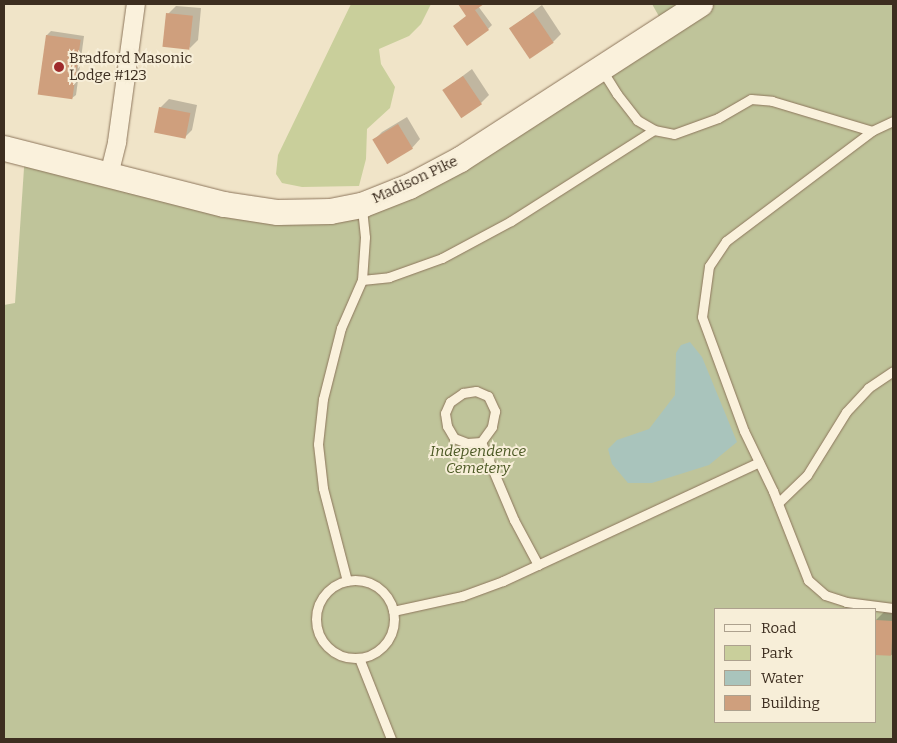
<!DOCTYPE html>
<html>
<head>
<meta charset="utf-8">
<style>
	body { margin:0 }
	#map { position:relative; width:897px; height:743px; overflow:hidden; background:#f0e4c8; font-family:Bitter,serif }
	div>[style] { position:absolute }
	.green>* { inset:0; background:#c9cf9b }
	.cemetery>* { inset:0; background:#bfc49a }
	.water>* { inset:0; background:#a9c4bc }
	.shadow>* { inset:0; background:#0003 }
	.building>* { inset:0; background:#cf9f7d; transform-origin:0 0 }
	.roads { filter:drop-shadow(0 0 1px #8d765c) drop-shadow(0 0 1px #8d765c) }
	.lane>* { height:9px; margin:-4.5px; padding:0 4.5px; transform-origin:4.5px; border-radius:4.5px; background:#faf1dc }
	.lane>.ring { margin:-4.5px; padding:0; box-sizing:content-box; background:none; border:9px solid #faf1dc; border-radius:50% }
	.street>* { height:18px; margin:-9px; padding:0 9px; transform-origin:9px; border-radius:9px; background:#faf1dc }
	.secondary>* { height:25px; margin:-12.5px; padding:0 12.5px; transform-origin:12.5px; border-radius:12.5px; background:#faf1dc }
	.dots>* { width:14px; height:14px; translate:-50% -50%; box-sizing:border-box; border:2px solid #f7eed8; border-radius:50% }
	span { translate:-50% -50%; white-space:nowrap; text-align:center; line-height:1.15; -webkit-text-stroke:4px #f7eed8; paint-order:stroke }
	.poi-label { font-size:15px; color:#3d2e20 }
	.left { translate:0 -50%; text-align:left }
	.street-label { font-size:15px; color:#3d2e20 }
	.park-label { font-size:15px; color:#4d5a26; font-style:italic }
	.frame { position:absolute; inset:0; border:5px solid #3d2e20; pointer-events:none }
	.legend { position:absolute; left:714px; top:608px; width:162px; height:115px; box-sizing:border-box; background:#f7eed8; border:1px solid #ada18e; margin:0; padding:6px 9px; list-style:none; font-size:15px; color:#3d2e20 }
	.legend li { display:flex; align-items:center; gap:10px; height:25px }
	.legend b { width:25px; border:1px solid #ada18e }
</style>
</head>
<body>
<div id="map">
	<div class="green">
		<div style="clip-path:polygon(351px 4px,431px 4px,421px 24px,409px 36px,379px 49px,381px 64px,395px 87px,390px 108px,367px 129px,366px 159px,359px 186px,302px 187px,282px 183px,276px 174px,278px 155px)"></div>
	</div>
	<div class="cemetery">
		<div style="clip-path:polygon(evenodd,652px 4px,893px 4px,893px 739px,4px 739px,4px 305px,15px 303px,25px 153px,224px 204px,361px 205px,665px 27px,652px 4px,716px 609px,876px 609px,876px 722px,716px 722px,716px 609px)"></div>
	</div>
	<div class="water">
		<div style="clip-path:polygon(690px 342px,702px 357px,737px 442px,709px 465px,652px 483px,628px 483px,612px 464px,608px 449px,617px 440px,649px 429px,675px 395px,676px 353px,681px 345px)"></div>
	</div>
	<div class="shadow">
		<div style="clip-path:polygon(459px 4px,481px 4px,478px 6px,492px 25px,488px 29px,467px 16px)"></div>
		<div style="clip-path:polygon(542px 5px,561px 34px,553px 42px,511px 28px)"></div>
		<div style="clip-path:polygon(176px 6px,201px 8px,198px 40px,190px 48px,168px 14px)"></div>
		<div style="clip-path:polygon(51px 31px,84px 36px,76px 95px,72px 98px,39px 93px,47px 35px)"></div>
		<div style="clip-path:polygon(472px 69px,489px 95px,481px 103px,444px 90px)"></div>
		<div style="clip-path:polygon(169px 99px,197px 105px,192px 130px,184px 138px,160px 108px)"></div>
		<div style="clip-path:polygon(407px 117px,420px 139px,412px 148px,374px 140px,382px 132px)"></div>
		<div style="clip-path:polygon(849px 604px,871px 609px,844px 609px)"></div>
		<div style="clip-path:polygon(884px 612px,893px 612px,893px 655px,876px 654px,876px 620px)"></div>
	</div>
	<div class="building">
		<div style="clip-path:polygon(458px 4px,484px 4px,475px 10px,489px 30px,467px 46px,453px 26px,466px 16px)"></div>
		<div style="left:533px;top:12px;width:37px;height:29px;rotate:56deg"></div>
		<div style="left:166px;top:13px;width:27px;height:34px;rotate:6deg"></div>
		<div style="left:46px;top:35px;width:35px;height:60px;rotate:8deg"></div>
		<div style="left:463px;top:76px;width:34px;height:25px;rotate:56deg"></div>
		<div style="left:159px;top:107px;width:32px;height:26px;rotate:11deg"></div>
		<div style="left:398px;top:124px;width:29px;height:30px;rotate:59deg"></div>
		<div style="left:876px;top:620px;width:17px;height:35px;rotate:3deg"></div>
	</div>
	<div class="roads">
		<div class="lane">
			<div style="left:602px;top:70px;width:28px;rotate:58deg"></div>
			<div style="left:617px;top:94px;width:33px;rotate:52deg"></div>
			<div style="left:637px;top:120px;width:20px;rotate:30deg"></div>
			<div style="left:654px;top:130px;width:20px;rotate:11deg"></div>
			<div style="left:674px;top:134px;width:47px;rotate:-20deg"></div>
			<div style="left:718px;top:118px;width:38px;rotate:-30deg"></div>
			<div style="left:751px;top:99px;width:21px;rotate:5deg"></div>
			<div style="left:772px;top:101px;width:104px;rotate:16.7deg"></div>
			<div style="left:893px;top:121px;width:23px;rotate:155deg"></div>
			<div style="left:872px;top:131px;width:183px;rotate:143deg"></div>
			<div style="left:726px;top:241px;width:30px;rotate:124deg"></div>
			<div style="left:709px;top:266px;width:51px;rotate:97.8deg"></div>
			<div style="left:702px;top:317px;width:121px;rotate:69.8deg"></div>
			<div style="left:744px;top:431px;width:67px;rotate:64.2deg"></div>
			<div style="left:773px;top:491px;width:96px;rotate:68.5deg"></div>
			<div style="left:808px;top:580px;width:23px;rotate:41deg"></div>
			<div style="left:825px;top:595px;width:22px;rotate:18deg"></div>
			<div style="left:846px;top:602px;width:47px;rotate:7.3deg"></div>
			<div style="left:362px;top:280px;width:27px;rotate:-6deg"></div>
			<div style="left:389px;top:277px;width:56px;rotate:-19.7deg"></div>
			<div style="left:442px;top:258px;width:78px;rotate:-28.2deg"></div>
			<div style="left:511px;top:221px;width:169px;rotate:-32.5deg"></div>
			<div style="left:481px;top:442px;width:14px;rotate:176deg"></div>
			<div style="left:467px;top:443px;width:14px;rotate:-159deg"></div>
			<div style="left:454px;top:438px;width:14px;rotate:-120deg"></div>
			<div style="left:447px;top:426px;width:13px;rotate:-99deg"></div>
			<div style="left:445px;top:413px;width:12px;rotate:-66deg"></div>
			<div style="left:450px;top:402px;width:16px;rotate:-35deg"></div>
			<div style="left:463px;top:393px;width:13px;rotate:-9deg"></div>
			<div style="left:476px;top:391px;width:13px;rotate:23deg"></div>
			<div style="left:488px;top:396px;width:17px;rotate:65deg"></div>
			<div style="left:495px;top:411px;width:16px;rotate:101deg"></div>
			<div style="left:492px;top:427px;width:19px;rotate:126deg"></div>
			<div style="left:481px;top:442px;width:85px;rotate:67.1deg"></div>
			<div style="left:514px;top:520px;width:51px;rotate:61.9deg"></div>
			<div style="left:778px;top:503px;width:40px;rotate:-44deg"></div>
			<div style="left:807px;top:475px;width:74px;rotate:-58.2deg"></div>
			<div style="left:846px;top:412px;width:33px;rotate:-47deg"></div>
			<div style="left:868px;top:388px;width:30px;rotate:-34deg"></div>
			<div class="ring" style="left:316px;top:580px;width:69px;height:69px"></div>
			<div style="left:347px;top:581px;width:96px;rotate:-104.5deg"></div>
			<div style="left:323px;top:488px;width:44px;rotate:-96.5deg"></div>
			<div style="left:318px;top:444px;width:45px;rotate:-83.7deg"></div>
			<div style="left:323px;top:399px;width:73px;rotate:-75.8deg"></div>
			<div style="left:341px;top:328px;width:52px;rotate:-66.4deg"></div>
			<div style="left:362px;top:280px;width:43px;rotate:-86deg"></div>
			<div style="left:365px;top:237px;width:30px;rotate:-96deg"></div>
			<div style="left:393px;top:611px;width:71px;rotate:-12.3deg"></div>
			<div style="left:462px;top:596px;width:44px;rotate:-20.1deg"></div>
			<div style="left:503px;top:581px;width:282px;rotate:-24.9deg"></div>
			<div style="left:359px;top:658px;width:87px;rotate:68.4deg"></div>
		</div>
		<div class="street">
			<div style="left:109px;top:175px;width:34px;rotate:-76deg"></div>
			<div style="left:117px;top:142px;width:139px;rotate:-82.2deg"></div>
		</div>
		<div class="secondary">
			<div style="left:4px;top:148px;width:227px;rotate:14.3deg"></div>
			<div style="left:224px;top:204px;width:54px;rotate:8.6deg"></div>
			<div style="left:277px;top:212px;width:53px;rotate:-1.1deg"></div>
			<div style="left:330px;top:211px;width:32px;rotate:-11deg"></div>
			<div style="left:361px;top:205px;width:52px;rotate:-21.6deg"></div>
			<div style="left:409px;top:186px;width:58px;rotate:-27.9deg"></div>
			<div style="left:460px;top:159px;width:286px;rotate:-32.9deg"></div>
		</div>
	</div>
	<div class="dots">
		<div style="left:59px;top:67px;background:#9e2a2b"></div>
	</div>
	<div class="poi-label">
		<span class="left" style="left:69px;top:67px">Bradford Masonic<br>Lodge #123</span>
	</div>
	<div class="street-label">
		<span style="left:415px;top:180px;rotate:-25deg">Madison Pike</span>
	</div>
	<div class="park-label">
		<span style="left:478px;top:460px">Independence<br>Cemetery</span>
	</div>
	<div class="frame"></div>
	<ul class="legend">
	<li><b style="height:6px;background:#faf1dc"></b>Road</li>
	<li><b style="height:14px;background:#c9cf9b"></b>Park</li>
	<li><b style="height:14px;background:#a9c4bc"></b>Water</li>
	<li><b style="height:14px;background:#cf9f7d"></b>Building</li>
	</ul>
</div>
</body>
</html>
